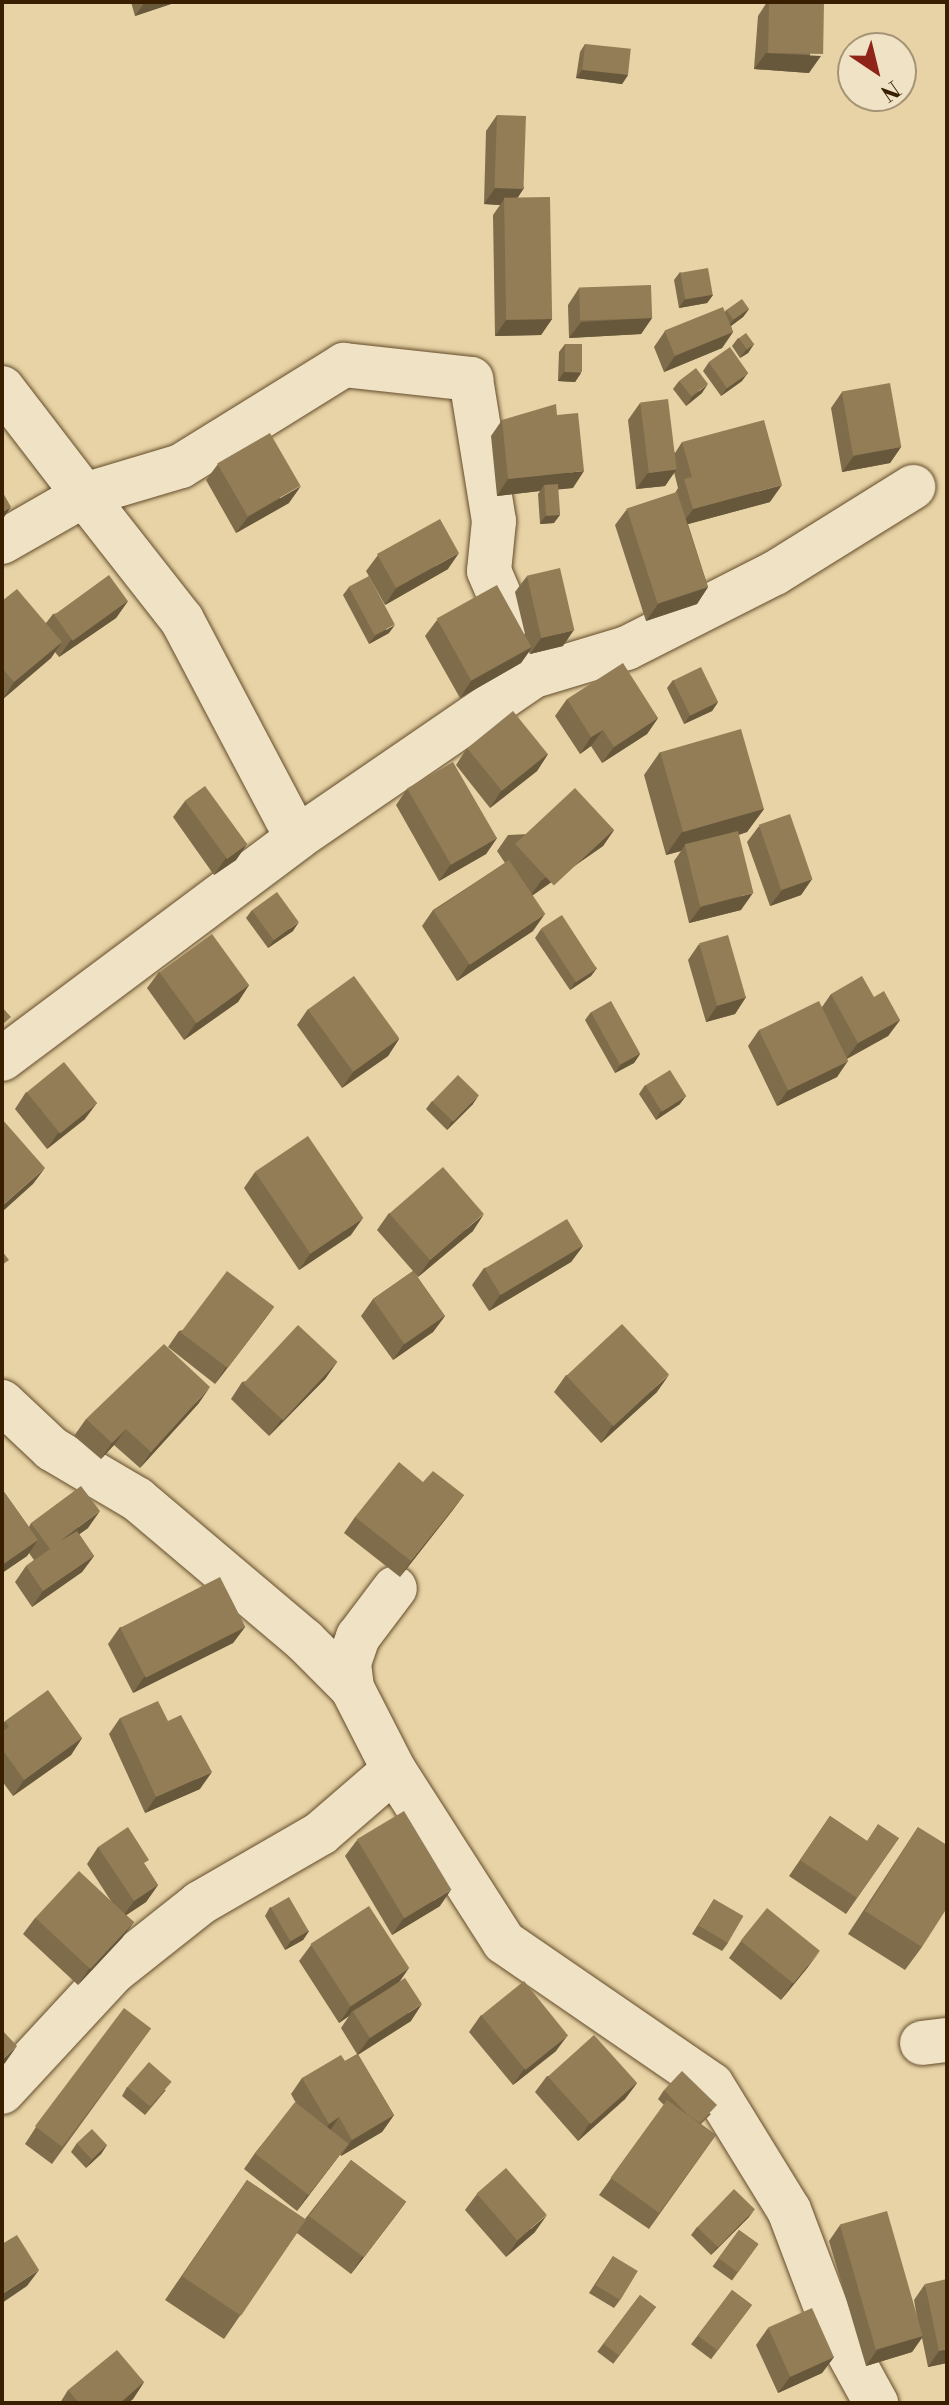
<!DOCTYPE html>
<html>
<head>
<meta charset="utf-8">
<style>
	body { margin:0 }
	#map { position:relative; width:949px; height:2405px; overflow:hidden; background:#e7d3a6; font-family:"Libre Bodoni",serif }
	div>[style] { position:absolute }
	.roads { filter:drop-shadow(0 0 2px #644c2a) drop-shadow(0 0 2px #644c2a) }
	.minor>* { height:44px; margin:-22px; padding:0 22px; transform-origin:22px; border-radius:22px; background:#efe2c5 }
	.wall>* { inset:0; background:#7e6c4a; transform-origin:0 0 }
	.shaded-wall>* { inset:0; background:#67583c }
	.building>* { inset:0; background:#937d56; transform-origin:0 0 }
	span { translate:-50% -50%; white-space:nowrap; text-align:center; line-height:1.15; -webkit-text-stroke:6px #efe2c5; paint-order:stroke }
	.frame { position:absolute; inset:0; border:4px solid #391f00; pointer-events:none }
	.north { position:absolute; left:837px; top:32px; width:80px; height:80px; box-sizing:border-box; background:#efe2c5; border:2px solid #a69476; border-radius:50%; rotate:145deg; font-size:22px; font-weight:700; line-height:32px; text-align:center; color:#391f00 }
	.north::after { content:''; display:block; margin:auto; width:28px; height:36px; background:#8f2418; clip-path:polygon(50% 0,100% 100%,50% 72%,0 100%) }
</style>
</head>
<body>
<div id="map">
	<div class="roads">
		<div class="minor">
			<div style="left:2px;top:388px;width:135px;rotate:52.5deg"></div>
			<div style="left:84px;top:495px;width:101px;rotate:-16.6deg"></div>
			<div style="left:181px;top:466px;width:192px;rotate:-31.8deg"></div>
			<div style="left:344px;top:365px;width:128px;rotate:6.3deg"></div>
			<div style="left:471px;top:379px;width:144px;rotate:80.8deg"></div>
			<div style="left:494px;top:521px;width:50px;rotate:95.7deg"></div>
			<div style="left:489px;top:571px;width:76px;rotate:66.8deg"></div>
			<div style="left:2px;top:542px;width:95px;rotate:-29.8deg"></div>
			<div style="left:84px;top:495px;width:159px;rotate:51.9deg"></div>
			<div style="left:182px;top:620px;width:246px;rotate:62.2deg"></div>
			<div style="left:2px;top:1059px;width:369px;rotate:-36.8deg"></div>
			<div style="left:297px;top:838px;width:287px;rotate:-34.4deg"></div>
			<div style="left:534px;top:676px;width:97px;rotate:-16.8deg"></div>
			<div style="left:627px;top:648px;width:166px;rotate:-26.9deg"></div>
			<div style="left:775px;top:573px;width:163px;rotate:-31.9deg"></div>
			<div style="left:2px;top:1402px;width:69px;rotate:43.2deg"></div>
			<div style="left:52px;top:1449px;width:99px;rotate:30.5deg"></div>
			<div style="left:137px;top:1499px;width:219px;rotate:40.2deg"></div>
			<div style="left:304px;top:1640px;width:68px;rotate:45deg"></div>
			<div style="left:352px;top:1688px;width:92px;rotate:62.9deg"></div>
			<div style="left:352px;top:1688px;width:25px;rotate:-97deg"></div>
			<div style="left:349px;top:1663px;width:28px;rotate:-71deg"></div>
			<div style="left:358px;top:1637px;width:61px;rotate:-52.9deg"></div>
			<div style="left:922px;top:2043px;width:25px;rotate:-7deg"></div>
			<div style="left:2px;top:2092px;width:163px;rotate:-47.2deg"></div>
			<div style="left:113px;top:1972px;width:111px;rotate:-38.4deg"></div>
			<div style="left:200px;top:1903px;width:140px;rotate:-30deg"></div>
			<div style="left:321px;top:1833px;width:96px;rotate:-40.8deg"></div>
			<div style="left:394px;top:1770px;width:204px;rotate:57.4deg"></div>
			<div style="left:504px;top:1942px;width:252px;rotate:34.5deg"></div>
			<div style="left:712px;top:2085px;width:147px;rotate:58.4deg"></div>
			<div style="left:789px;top:2210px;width:119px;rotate:69.3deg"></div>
			<div style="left:831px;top:2321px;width:94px;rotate:61.2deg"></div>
		</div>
	</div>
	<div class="wall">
		<div style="clip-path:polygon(131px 2px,177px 2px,135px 16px)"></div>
		<div style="clip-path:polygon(767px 2px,813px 2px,809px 73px,754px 69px,758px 16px)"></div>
		<div style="clip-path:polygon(585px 44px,628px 75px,622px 84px,576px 78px,580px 52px)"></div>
		<div style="clip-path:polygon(497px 115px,524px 188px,517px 198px,552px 319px,541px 335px,495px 336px,493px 215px,500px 205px,484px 204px,486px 131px)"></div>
		<div style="clip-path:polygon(680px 272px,713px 295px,707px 303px,679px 308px,674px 280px)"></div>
		<div style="clip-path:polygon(579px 288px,652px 318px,641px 334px,569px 338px,568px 305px)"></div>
		<div style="clip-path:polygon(749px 309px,743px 317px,731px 326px,733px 332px,722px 348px,664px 372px,654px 347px,665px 331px,725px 312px,726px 310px)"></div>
		<div style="clip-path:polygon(738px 338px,754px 344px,748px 353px,740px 358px,732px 346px)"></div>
		<div style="clip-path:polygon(565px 344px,581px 373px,575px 382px,558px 381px,559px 352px)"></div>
		<div style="clip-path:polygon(709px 362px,742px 381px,721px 396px,703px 371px)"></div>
		<div style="clip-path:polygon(679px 381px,702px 393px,686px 406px,673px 389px)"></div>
		<div style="clip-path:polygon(842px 392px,901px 447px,890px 463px,842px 472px,831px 408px)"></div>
		<div style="clip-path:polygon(640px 403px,675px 453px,682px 442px,770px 502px,688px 524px,708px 587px,697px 604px,646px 621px,615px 525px,627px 509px,675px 493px,678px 488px,674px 472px,665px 486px,636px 489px,628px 420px)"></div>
		<div style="clip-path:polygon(557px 415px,573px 488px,558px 489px,554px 523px,540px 524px,538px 494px,540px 491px,497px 496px,491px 436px,502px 420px)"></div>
		<div style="clip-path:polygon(218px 464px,289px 503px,236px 533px,206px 480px)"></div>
		<div style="clip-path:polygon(378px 555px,448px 569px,385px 605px,366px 571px)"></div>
		<div style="clip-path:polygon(527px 576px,563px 646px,530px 654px,529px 652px,521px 663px,460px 698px,425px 636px,437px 620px,525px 634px,515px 592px)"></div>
		<div style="clip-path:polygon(349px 587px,389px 633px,369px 644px,343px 595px)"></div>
		<div style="clip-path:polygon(2px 601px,46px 623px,53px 614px,128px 601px,116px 618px,59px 657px,55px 652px,51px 658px,3px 699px)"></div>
		<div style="clip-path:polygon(673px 680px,718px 702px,712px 711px,684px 724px,667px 688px)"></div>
		<div style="clip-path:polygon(567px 699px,658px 718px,647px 734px,602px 763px,591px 746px,580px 754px,555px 716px)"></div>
		<div style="clip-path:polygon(467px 748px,548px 754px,537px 771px,490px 808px,456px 765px)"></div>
		<div style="clip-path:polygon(660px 752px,764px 809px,747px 832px,739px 835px,741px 910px,689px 923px,674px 861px,681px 851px,666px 855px,644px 775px)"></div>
		<div style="clip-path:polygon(407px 789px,497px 838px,486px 854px,439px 881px,396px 805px)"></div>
		<div style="clip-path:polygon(185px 801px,247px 844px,236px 860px,214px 875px,173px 817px)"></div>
		<div style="clip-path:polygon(759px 826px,812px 879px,801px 895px,770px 906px,747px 842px)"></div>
		<div style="clip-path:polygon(614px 830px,603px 846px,532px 895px,533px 931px,457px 981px,422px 926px,433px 910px,505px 863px,497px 851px,508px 835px)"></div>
		<div style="clip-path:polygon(252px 910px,293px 931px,268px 948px,246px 918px)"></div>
		<div style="clip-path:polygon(541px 929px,597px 968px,591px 976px,570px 990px,535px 938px)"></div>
		<div style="clip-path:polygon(699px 944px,746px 997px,735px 1014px,706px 1022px,688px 960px)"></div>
		<div style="clip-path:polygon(159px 972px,249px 985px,238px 1002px,184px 1040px,147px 988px)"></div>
		<div style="clip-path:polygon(831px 994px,874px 997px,900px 1020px,888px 1036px,847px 1059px,837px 1077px,777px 1106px,748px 1046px,759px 1030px,822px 1007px)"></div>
		<div style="clip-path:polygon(308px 1009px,399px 1039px,388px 1056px,342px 1088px,297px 1025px)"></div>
		<div style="clip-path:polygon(591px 1012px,640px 1054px,634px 1063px,615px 1073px,585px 1020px)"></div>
		<div style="clip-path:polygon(645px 1085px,680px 1104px,656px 1120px,639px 1094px)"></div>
		<div style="clip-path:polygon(26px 1092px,85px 1119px,47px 1149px,15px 1109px)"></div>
		<div style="clip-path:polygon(432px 1101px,473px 1104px,447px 1130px,426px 1109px)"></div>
		<div style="clip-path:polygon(255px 1172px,351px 1235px,299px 1270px,244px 1188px)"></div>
		<div style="clip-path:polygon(389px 1213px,473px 1231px,418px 1277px,414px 1272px,445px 1316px,433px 1332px,393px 1360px,361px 1316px,373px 1299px,413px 1271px,377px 1230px)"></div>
		<div style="clip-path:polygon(583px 1246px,571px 1262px,489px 1311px,472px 1285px,484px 1268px)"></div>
		<div style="clip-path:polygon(274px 1307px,215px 1384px,168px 1347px,179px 1331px)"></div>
		<div style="clip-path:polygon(337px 1362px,325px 1379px,269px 1436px,231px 1399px,242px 1382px)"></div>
		<div style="clip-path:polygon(566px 1375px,657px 1392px,601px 1443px,554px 1392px)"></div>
		<div style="clip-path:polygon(199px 1403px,140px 1468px,114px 1445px,101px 1459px,74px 1436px,86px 1419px)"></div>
		<div style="clip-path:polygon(423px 1482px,464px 1495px,452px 1511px,400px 1577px,344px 1533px,355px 1517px)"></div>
		<div style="clip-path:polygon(2px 1489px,29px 1527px,31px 1523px,88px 1528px,79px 1534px,94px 1556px,82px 1572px,32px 1607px,15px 1582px,26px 1566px,34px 1560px,29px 1553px,27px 1556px,2px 1573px)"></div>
		<div style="clip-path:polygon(120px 1627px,245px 1627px,233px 1643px,133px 1693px,108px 1644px)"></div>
		<div style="clip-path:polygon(120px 1718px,168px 1721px,200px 1789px,145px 1813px,109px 1734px)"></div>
		<div style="clip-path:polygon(5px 1721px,82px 1738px,71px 1755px,13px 1796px,2px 1781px,2px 1725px)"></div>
		<div style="clip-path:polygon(830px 1816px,867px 1841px,899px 1838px,846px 1914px,789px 1876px)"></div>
		<div style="clip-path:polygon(918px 1827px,922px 1947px,905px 1970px,848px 1934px)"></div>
		<div style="clip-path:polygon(357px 1840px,440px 1906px,392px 1935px,345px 1856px)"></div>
		<div style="clip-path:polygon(98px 1847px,145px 1865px,158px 1885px,146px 1902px,126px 1915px,134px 1922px,122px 1938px,78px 1985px,23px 1934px,35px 1918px,111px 1901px,87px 1864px)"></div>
		<div style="clip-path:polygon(714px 1899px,728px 1943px,722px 1951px,692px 1934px)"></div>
		<div style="clip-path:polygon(270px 1907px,309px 1931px,303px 1940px,285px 1950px,265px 1916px)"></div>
		<div style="clip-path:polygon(741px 1941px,808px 1967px,781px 2000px,729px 1958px)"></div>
		<div style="clip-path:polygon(311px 1945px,399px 1982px,411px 2021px,358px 2055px,394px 2115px,382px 2132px,341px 2156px,340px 2154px,297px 2211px,244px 2169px,255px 2153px,296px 2103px,291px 2094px,302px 2078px,345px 2061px,357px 2054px,341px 2028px,349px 2016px,339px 2023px,299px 1961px)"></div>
		<div style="clip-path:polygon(481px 2015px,556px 2051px,513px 2085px,469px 2032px)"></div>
		<div style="clip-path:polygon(151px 2028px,52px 2164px,25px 2144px,36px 2127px)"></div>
		<div style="clip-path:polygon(547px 2076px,637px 2083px,625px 2099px,578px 2141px,535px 2092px)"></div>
		<div style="clip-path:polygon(127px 2087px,166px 2090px,145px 2115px,122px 2096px)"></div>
		<div style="clip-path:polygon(664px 2090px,711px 2114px,701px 2124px,716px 2135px,649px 2229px,599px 2195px,664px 2105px,658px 2099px)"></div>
		<div style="clip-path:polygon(77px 2143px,107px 2145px,101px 2154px,86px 2168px,71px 2152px)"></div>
		<div style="clip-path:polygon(351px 2160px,406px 2202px,351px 2274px,297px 2233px,224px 2339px,165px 2300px,247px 2180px,305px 2219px)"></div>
		<div style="clip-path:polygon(477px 2194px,535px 2232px,506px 2257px,465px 2210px)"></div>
		<div style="clip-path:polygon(749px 2217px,711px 2255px,691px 2235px,697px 2227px)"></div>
		<div style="clip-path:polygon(840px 2225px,917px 2317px,914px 2300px,925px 2284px,947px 2363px,928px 2367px,922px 2338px,912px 2352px,866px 2366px,829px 2241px)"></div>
		<div style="left:739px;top:2230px;width:24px;height:45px;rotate:36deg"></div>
		<div style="clip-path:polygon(613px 2256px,620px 2300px,614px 2308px,589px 2293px)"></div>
		<div style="left:732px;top:2290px;width:25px;height:68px;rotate:37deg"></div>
		<div style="left:640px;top:2295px;width:20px;height:71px;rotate:37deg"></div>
		<div style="clip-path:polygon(768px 2328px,834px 2357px,822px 2373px,778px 2393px,756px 2345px)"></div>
		<div style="clip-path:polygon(144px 2382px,133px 2399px,128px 2403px,60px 2403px,68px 2390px)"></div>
	</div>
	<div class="shaded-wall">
		<div style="clip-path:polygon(145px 2px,177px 2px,135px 16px)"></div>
		<div style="clip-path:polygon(766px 53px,821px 56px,809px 73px,754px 69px)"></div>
		<div style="clip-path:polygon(582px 70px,628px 75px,622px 84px,576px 78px)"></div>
		<div style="clip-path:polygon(495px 188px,524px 188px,513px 205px,504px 199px,500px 205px,484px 204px)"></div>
		<div style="clip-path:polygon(713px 295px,707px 303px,679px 308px,685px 299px)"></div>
		<div style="clip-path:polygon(749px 309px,743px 317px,728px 328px,733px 320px)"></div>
		<div style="clip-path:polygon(652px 318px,641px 334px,569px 338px,581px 322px)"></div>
		<div style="clip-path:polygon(552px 319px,541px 335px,495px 336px,506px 320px)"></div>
		<div style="clip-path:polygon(733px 332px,722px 348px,664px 372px,675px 356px)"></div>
		<div style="clip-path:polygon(754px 344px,748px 353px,740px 358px,746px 350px)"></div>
		<div style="clip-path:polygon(564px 372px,581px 373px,575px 382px,558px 381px)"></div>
		<div style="clip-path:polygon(748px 373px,742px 381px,721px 396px,727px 388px)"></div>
		<div style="clip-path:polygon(708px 384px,702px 393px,686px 406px,692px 397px)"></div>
		<div style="clip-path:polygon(901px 447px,890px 463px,842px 472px,854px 456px)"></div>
		<div style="clip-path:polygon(677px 469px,665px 486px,636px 489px,648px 473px)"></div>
		<div style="clip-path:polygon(584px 471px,573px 488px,544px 491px,544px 485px,540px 491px,497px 496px,508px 479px)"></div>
		<div style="clip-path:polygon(782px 485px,770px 502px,681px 526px,693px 509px)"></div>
		<div style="clip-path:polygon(301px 486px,289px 503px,236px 533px,248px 517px)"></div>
		<div style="clip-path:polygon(11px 507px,2px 520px,2px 512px)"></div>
		<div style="clip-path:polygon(546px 515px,560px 515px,554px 523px,540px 524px)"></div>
		<div style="clip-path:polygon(459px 553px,448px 569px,385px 605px,396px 588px)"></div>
		<div style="clip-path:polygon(708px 587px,697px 604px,646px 621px,658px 604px)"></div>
		<div style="clip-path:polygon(128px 601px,116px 618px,59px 657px,70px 641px)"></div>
		<div style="clip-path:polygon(395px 625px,389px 633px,369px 644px,375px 636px)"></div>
		<div style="clip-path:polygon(574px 630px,563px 646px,530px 654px,541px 638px)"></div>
		<div style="clip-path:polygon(62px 642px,51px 658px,3px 699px,14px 682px)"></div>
		<div style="clip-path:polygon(532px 647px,521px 663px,460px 698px,471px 681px)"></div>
		<div style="clip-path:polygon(718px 702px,712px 711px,684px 724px,690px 715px)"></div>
		<div style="clip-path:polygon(658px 718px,647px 734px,602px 763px,614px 747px)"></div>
		<div style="clip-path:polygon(603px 730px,591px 746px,580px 754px,591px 737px)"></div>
		<div style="clip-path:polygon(548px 754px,537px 771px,490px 808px,501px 791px)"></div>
		<div style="clip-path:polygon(764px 809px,747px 832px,687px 849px,685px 845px,681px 851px,666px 855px,682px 832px)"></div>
		<div style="clip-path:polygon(614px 830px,603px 846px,529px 898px,541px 881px)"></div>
		<div style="clip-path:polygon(497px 838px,486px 854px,439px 881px,451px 864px)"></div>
		<div style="clip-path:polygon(247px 844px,236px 860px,214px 875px,226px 858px)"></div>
		<div style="clip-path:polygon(812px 879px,801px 895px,770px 906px,782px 890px)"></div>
		<div style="clip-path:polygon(753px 893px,741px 910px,689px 923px,701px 907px)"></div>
		<div style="clip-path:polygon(545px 914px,533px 931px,457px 981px,469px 964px)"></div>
		<div style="clip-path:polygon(299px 922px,293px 931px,268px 948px,274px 940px)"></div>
		<div style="clip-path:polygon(597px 968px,591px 976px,570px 990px,576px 981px)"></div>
		<div style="clip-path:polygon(249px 985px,238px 1002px,184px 1040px,196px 1023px)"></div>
		<div style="clip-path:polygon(746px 997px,735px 1014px,706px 1022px,717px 1006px)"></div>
		<div style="clip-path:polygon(900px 1020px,888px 1036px,846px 1059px,858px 1043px)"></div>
		<div style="clip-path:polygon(399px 1039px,388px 1056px,342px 1088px,353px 1072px)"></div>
		<div style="clip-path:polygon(640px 1054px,634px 1063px,615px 1073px,621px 1064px)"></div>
		<div style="clip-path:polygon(848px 1061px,837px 1077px,777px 1106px,788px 1090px)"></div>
		<div style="clip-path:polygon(479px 1095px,473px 1104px,447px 1130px,452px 1121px)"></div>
		<div style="clip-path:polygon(686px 1096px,680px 1104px,656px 1120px,661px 1111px)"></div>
		<div style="clip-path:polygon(97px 1103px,85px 1119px,47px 1149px,58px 1133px)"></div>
		<div style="clip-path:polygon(45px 1168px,33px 1184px,2px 1212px,2px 1206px)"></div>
		<div style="clip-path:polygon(484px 1214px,473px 1231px,418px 1277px,430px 1260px)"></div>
		<div style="clip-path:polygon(363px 1218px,351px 1235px,299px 1270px,310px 1254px)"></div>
		<div style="clip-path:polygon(583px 1246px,571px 1262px,489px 1311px,500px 1295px)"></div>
		<div style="clip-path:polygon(274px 1307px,262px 1323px,215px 1384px,226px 1367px)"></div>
		<div style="clip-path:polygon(445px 1316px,433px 1332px,393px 1360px,404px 1344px)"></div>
		<div style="clip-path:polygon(337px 1362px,325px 1379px,269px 1436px,281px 1420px)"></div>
		<div style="clip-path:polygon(669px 1375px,657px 1392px,601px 1443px,612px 1426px)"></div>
		<div style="clip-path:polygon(210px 1387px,199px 1403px,140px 1468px,151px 1452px)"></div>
		<div style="clip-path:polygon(126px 1429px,114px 1445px,101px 1459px,112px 1443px)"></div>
		<div style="clip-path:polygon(464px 1495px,452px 1511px,400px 1577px,411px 1561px)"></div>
		<div style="clip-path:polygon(100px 1511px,88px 1528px,48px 1557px,60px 1541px)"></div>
		<div style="clip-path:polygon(38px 1540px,27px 1556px,2px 1573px,2px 1565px)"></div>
		<div style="clip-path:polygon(94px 1556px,82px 1572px,32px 1607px,43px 1591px)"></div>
		<div style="clip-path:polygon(245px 1627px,233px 1643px,133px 1693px,144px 1677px)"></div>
		<div style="clip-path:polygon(82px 1738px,71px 1755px,13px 1796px,24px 1780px)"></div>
		<div style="clip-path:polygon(212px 1772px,200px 1789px,145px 1813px,156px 1797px)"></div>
		<div style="clip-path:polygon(158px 1885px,146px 1902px,122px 1918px,134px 1901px)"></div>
		<div style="clip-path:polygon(451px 1890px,440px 1906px,392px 1935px,403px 1919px)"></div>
		<div style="clip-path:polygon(134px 1922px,122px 1938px,78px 1985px,89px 1969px)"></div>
		<div style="clip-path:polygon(309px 1931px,303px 1940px,285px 1950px,291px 1941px)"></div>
		<div style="clip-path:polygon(820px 1951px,808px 1967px,781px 2000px,792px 1984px)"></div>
		<div style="clip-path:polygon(409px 1968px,398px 1984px,352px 2011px,349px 2016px,339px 2023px,351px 2006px)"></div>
		<div style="clip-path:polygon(422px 2004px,411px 2021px,357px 2055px,369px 2039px)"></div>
		<div style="clip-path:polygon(568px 2035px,556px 2051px,513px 2085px,524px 2069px)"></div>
		<div style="clip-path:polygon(17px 2046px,5px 2063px,2px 2066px,2px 2060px)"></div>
		<div style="clip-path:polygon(637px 2083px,625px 2099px,578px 2141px,589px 2124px)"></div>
		<div style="clip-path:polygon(394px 2115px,382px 2132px,341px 2156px,352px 2140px)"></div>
		<div style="clip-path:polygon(339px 2117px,328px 2134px,318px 2140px,329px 2124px)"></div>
		<div style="clip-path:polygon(348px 2144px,336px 2160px,297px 2211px,308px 2194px)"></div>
		<div style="clip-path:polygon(107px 2145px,101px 2154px,86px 2168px,92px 2160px)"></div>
		<div style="clip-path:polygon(406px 2202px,394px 2218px,351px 2274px,362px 2257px)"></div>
		<div style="clip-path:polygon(755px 2209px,749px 2217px,711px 2255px,717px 2247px)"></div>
		<div style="clip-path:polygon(547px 2215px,535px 2232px,506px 2257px,518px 2240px)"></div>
		<div style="clip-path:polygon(39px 2270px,27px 2286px,2px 2303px,2px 2294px)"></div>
		<div style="clip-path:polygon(923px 2336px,912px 2352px,866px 2366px,877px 2350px)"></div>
		<div style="clip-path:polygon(947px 2349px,947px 2363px,928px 2367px,939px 2351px)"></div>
		<div style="clip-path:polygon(834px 2357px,822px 2373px,778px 2393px,790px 2377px)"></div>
		<div style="clip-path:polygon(144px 2382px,133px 2399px,128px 2403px,120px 2403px)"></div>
	</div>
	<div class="building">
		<div style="left:769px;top:2px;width:55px;height:51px;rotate:1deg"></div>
		<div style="left:585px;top:44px;width:46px;height:26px;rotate:6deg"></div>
		<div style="left:497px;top:115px;width:29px;height:73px;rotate:2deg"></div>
		<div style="left:550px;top:197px;width:122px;height:46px;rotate:89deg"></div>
		<div style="left:708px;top:268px;width:27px;height:28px;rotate:80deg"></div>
		<div style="left:651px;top:285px;width:33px;height:72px;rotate:88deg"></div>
		<div style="left:742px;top:299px;width:12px;height:19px;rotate:55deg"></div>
		<div style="left:723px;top:307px;width:27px;height:63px;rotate:68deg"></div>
		<div style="left:746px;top:333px;width:14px;height:9px;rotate:54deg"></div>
		<div style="left:565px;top:344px;width:17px;height:28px"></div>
		<div style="left:730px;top:347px;width:32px;height:26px;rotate:55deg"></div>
		<div style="left:696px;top:368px;width:20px;height:21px;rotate:53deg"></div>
		<div style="left:890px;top:383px;width:65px;height:49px;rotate:80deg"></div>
		<div style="left:668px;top:399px;width:71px;height:28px;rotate:83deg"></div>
		<div style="clip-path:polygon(556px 404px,557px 415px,578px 413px,584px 471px,508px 479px,502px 420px)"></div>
		<div style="clip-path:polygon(764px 420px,782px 485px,693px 509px,684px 479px,692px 477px,682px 442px)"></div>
		<div style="left:270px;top:433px;width:61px;height:61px;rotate:60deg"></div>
		<div style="left:558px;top:484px;width:31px;height:14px;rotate:86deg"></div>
		<div style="clip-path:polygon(2px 491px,11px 507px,2px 512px)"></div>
		<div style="left:677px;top:492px;width:100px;height:53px;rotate:72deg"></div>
		<div style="left:440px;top:519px;width:39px;height:72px;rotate:61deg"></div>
		<div style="left:560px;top:568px;width:64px;height:34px;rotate:77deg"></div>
		<div style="left:109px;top:575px;width:32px;height:68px;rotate:54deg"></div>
		<div style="left:369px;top:576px;width:55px;height:23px;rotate:62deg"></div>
		<div style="left:497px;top:585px;width:71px;height:69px;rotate:61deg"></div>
		<div style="clip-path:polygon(17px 589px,62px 642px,14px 682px,2px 668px,2px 601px)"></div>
		<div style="clip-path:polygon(623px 663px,658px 718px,614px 747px,603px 730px,591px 737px,567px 699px)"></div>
		<div style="left:701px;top:667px;width:39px;height:31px;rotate:64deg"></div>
		<div style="left:513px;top:711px;width:55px;height:59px;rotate:51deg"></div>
		<div style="left:741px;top:729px;width:83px;height:84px;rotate:74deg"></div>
		<div style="left:453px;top:762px;width:88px;height:53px;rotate:60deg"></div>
		<div style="left:205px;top:786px;width:72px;height:25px;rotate:54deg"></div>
		<div style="left:575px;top:788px;width:57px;height:82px;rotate:47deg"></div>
		<div style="left:790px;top:814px;width:69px;height:33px;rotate:71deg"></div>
		<div style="left:738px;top:831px;width:64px;height:55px;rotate:76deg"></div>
		<div style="left:509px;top:860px;width:65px;height:91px;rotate:56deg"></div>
		<div style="left:277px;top:892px;width:37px;height:31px;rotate:54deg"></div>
		<div style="left:562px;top:915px;width:64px;height:25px;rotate:57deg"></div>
		<div style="left:212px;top:934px;width:63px;height:65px;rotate:54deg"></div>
		<div style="left:728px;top:935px;width:65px;height:30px;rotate:74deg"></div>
		<div style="left:354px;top:976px;width:77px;height:57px;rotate:54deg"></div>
		<div style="clip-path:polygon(862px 976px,874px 997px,884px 991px,900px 1020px,858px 1043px,831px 994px)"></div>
		<div style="left:611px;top:1001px;width:60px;height:23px;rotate:61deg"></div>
		<div style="left:819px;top:1001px;width:67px;height:67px;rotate:64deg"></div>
		<div style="clip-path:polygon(2px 1007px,11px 1017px,2px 1025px)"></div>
		<div style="left:64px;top:1062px;width:53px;height:48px;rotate:51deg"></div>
		<div style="left:670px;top:1070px;width:31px;height:29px;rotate:58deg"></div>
		<div style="left:458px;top:1075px;width:29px;height:37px;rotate:44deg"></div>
		<div style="clip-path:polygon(2px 1119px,45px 1168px,2px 1206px)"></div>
		<div style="left:308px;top:1136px;width:99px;height:64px;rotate:56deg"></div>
		<div style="left:443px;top:1167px;width:62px;height:71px;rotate:49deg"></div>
		<div style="left:567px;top:1219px;width:31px;height:96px;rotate:59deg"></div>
		<div style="clip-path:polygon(2px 1251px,9px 1260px,2px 1265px)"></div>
		<div style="left:227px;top:1271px;width:59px;height:77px;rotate:37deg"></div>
		<div style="left:413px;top:1271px;width:55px;height:49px;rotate:55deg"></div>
		<div style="left:622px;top:1324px;width:69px;height:76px;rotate:47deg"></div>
		<div style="left:298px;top:1325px;width:54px;height:80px;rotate:43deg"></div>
		<div style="clip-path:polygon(164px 1344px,210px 1387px,151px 1452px,126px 1429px,112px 1443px,86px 1419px)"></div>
		<div style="clip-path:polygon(399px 1462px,423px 1482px,433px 1471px,464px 1495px,411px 1561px,355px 1517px)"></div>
		<div style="clip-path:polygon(81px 1486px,100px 1511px,60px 1541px,77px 1531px,94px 1556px,43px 1591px,26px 1566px,50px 1549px,31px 1523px)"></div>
		<div style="clip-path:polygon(2px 1489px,38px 1540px,2px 1565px)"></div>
		<div style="left:220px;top:1577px;width:56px;height:112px;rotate:63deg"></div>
		<div style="clip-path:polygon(48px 1690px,82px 1738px,24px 1780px,2px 1749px,2px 1732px,9px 1727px,5px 1721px)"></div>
		<div style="clip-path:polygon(158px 1701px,168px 1721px,181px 1715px,212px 1772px,156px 1797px,120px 1718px)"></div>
		<div style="left:404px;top:1811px;width:92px;height:55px;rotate:59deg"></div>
		<div style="clip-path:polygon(830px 1816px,867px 1841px,878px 1824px,899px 1838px,857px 1898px,800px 1860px)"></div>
		<div style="clip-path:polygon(128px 1827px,149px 1860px,144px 1863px,158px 1885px,134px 1901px,98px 1847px)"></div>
		<div style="clip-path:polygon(918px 1827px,947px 1845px,947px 1908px,922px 1947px,865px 1911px)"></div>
		<div style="left:79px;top:1871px;width:75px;height:64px;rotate:43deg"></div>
		<div style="left:289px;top:1897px;width:39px;height:21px;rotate:60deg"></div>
		<div style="left:714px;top:1899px;width:34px;height:31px;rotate:30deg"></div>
		<div style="left:369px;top:1906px;width:74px;height:70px;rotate:57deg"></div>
		<div style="left:767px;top:1908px;width:68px;height:42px;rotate:39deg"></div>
		<div style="left:405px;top:1978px;width:31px;height:62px;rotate:57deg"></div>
		<div style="left:524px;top:1981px;width:70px;height:55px;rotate:51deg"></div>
		<div style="left:124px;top:2008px;width:34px;height:148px;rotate:37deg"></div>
		<div style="clip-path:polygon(2px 2030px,17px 2046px,2px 2060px)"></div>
		<div style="left:594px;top:2035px;width:64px;height:62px;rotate:48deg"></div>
		<div style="clip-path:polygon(358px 2054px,394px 2115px,352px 2140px,339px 2117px,329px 2124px,302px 2078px,341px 2055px,345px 2061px)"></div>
		<div style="left:149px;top:2062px;width:30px;height:33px;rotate:41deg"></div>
		<div style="clip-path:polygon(682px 2071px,717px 2105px,700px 2123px,688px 2115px,664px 2090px)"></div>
		<div style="left:667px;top:2100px;width:60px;height:96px;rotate:36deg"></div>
		<div style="left:295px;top:2102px;width:68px;height:65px;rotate:38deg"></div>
		<div style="left:92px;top:2129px;width:22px;height:21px;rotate:47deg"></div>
		<div style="left:351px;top:2160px;width:69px;height:70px;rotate:37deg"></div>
		<div style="left:506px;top:2168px;width:62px;height:39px;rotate:49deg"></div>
		<div style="left:247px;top:2180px;width:71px;height:116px;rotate:34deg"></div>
		<div style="left:734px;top:2189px;width:29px;height:53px;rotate:44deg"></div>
		<div style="left:887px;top:2211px;width:130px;height:49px;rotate:74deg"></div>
		<div style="left:739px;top:2230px;width:24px;height:35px;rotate:36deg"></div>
		<div style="clip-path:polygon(17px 2235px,39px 2270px,2px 2294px,2px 2244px)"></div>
		<div style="left:613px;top:2256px;width:29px;height:34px;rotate:31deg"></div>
		<div style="clip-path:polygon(947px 2279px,947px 2349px,939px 2351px,925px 2284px)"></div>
		<div style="left:732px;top:2290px;width:25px;height:57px;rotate:37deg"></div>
		<div style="left:640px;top:2295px;width:20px;height:61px;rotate:37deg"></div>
		<div style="left:812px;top:2308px;width:54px;height:48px;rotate:66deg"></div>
		<div style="clip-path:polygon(117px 2350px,144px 2382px,120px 2403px,79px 2403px,68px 2390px)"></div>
	</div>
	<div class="frame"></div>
	<div class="north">N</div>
</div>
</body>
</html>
